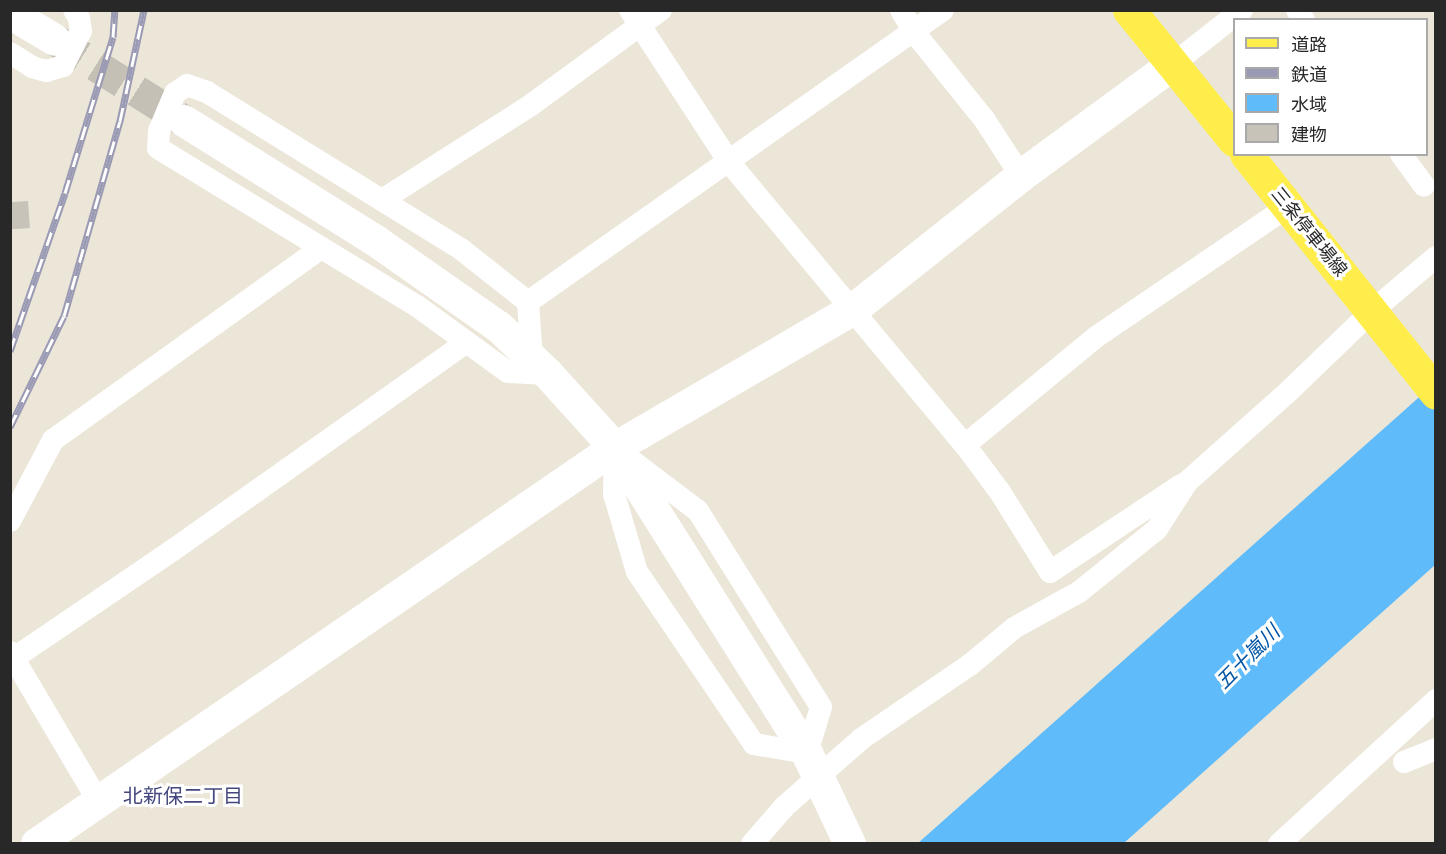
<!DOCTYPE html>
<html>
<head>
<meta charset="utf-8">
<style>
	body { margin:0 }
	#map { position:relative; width:1446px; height:854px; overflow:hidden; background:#ece6d8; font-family:"PT Sans Narrow","Noto Sans JP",sans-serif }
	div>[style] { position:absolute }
	.water>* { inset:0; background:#5fbbfa }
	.building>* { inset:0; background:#c7c3b8; transform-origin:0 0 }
	.secondary-tunnel>* { height:32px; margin-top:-16px; transform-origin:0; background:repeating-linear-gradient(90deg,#c5c0b5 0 32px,transparent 0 48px) }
	.street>* { height:22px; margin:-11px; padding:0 11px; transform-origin:11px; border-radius:11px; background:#fff }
	.secondary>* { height:32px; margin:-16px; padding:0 16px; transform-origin:16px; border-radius:16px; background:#fff }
	.primary>* { height:33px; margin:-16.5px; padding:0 16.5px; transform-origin:16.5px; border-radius:16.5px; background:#feed4b }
	.rail>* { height:7px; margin-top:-3.5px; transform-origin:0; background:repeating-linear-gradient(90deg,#fff 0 14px,#9a9ab5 0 28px); box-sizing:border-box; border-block:2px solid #9a9ab5 }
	span { translate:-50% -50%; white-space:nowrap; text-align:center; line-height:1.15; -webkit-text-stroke:6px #fff; paint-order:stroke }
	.street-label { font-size:18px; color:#282828 }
	.water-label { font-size:20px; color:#0055a4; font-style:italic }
	.neighbourhood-label { font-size:20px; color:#44477d }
	.frame { position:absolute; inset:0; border:12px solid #282828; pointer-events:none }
	.legend { position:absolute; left:1233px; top:18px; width:195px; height:138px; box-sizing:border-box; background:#fff; border:2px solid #a9a9a9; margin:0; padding:8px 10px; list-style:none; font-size:18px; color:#282828 }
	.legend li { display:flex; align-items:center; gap:12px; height:30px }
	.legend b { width:30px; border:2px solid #a9a9a9 }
</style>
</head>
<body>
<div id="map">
	<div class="water">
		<div style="clip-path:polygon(1435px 383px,1435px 565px,1124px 843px,917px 844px)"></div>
	</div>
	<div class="building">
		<div style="left:28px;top:201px;width:27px;height:18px;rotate:86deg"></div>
	</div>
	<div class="secondary-tunnel">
		<div style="left:55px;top:40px;width:152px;rotate:32.1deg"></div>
	</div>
	<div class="street">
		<div style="left:630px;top:10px;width:181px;rotate:56.9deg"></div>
		<div style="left:729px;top:162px;width:368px;rotate:50.2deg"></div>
		<div style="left:965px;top:445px;width:59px;rotate:53.3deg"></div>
		<div style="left:1000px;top:492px;width:94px;rotate:58deg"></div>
		<div style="left:1050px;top:572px;width:157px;rotate:-33.6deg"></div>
		<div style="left:901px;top:10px;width:26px;rotate:59deg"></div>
		<div style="left:914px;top:32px;width:112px;rotate:51.2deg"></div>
		<div style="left:984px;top:119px;width:68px;rotate:57deg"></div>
		<div style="left:1297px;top:10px;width:12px;rotate:55deg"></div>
		<div style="left:10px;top:53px;width:26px;rotate:32deg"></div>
		<div style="left:32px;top:67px;width:15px;rotate:16deg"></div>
		<div style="left:46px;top:71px;width:18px;rotate:-16deg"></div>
		<div style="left:63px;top:66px;width:39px;rotate:-63deg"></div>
		<div style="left:81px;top:31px;width:13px;rotate:-99deg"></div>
		<div style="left:79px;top:18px;width:9px;rotate:-122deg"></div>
		<div style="left:1172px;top:65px;width:89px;rotate:-38.2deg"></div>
		<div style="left:1401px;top:154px;width:39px;rotate:54deg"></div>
		<div style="left:382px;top:200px;width:177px;rotate:-32.5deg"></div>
		<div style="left:531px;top:105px;width:161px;rotate:-36.2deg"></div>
		<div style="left:528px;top:302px;width:507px;rotate:-35.13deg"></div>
		<div style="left:532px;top:359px;width:57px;rotate:-94deg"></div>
		<div style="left:528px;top:302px;width:85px;rotate:-141.7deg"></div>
		<div style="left:461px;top:249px;width:299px;rotate:-148.3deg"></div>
		<div style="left:207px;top:92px;width:21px;rotate:-161deg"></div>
		<div style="left:187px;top:85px;width:14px;rotate:146deg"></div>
		<div style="left:175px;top:93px;width:41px;rotate:112.8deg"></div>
		<div style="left:159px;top:131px;width:17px;rotate:93deg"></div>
		<div style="left:158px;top:148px;width:303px;rotate:31.4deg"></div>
		<div style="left:417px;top:306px;width:112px;rotate:36deg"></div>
		<div style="left:508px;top:372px;width:40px;rotate:2.9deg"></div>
		<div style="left:965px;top:445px;width:170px;rotate:-39.5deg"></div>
		<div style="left:1096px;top:337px;width:233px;rotate:-34.2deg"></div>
		<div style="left:615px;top:448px;width:104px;rotate:37.2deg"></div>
		<div style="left:698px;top:511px;width:231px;rotate:57.9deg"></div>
		<div style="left:821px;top:707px;width:48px;rotate:106.9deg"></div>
		<div style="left:807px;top:753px;width:54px;rotate:-170.4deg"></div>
		<div style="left:754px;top:744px;width:208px;rotate:-124.2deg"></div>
		<div style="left:637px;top:572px;width:81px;rotate:-106.4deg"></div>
		<div style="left:614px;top:494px;width:46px;rotate:-88.8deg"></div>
		<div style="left:10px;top:521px;width:92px;rotate:-62deg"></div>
		<div style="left:53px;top:440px;width:330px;rotate:-35.6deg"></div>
		<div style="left:10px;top:652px;width:173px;rotate:59.4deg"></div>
		<div style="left:14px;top:658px;width:192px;rotate:-34.2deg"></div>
		<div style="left:173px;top:550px;width:358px;rotate:-35.3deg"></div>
		<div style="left:1404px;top:762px;width:35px;rotate:-22deg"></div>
		<div style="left:752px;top:844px;width:49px;rotate:-49.1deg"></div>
		<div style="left:784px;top:807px;width:103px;rotate:-41.4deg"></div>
		<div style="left:861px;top:739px;width:133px;rotate:-34.3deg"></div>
		<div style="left:971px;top:664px;width:56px;rotate:-39.9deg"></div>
		<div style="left:1014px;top:628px;width:74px;rotate:-29deg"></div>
		<div style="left:1079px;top:592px;width:100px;rotate:-38.9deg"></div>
		<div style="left:1157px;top:529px;width:56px;rotate:-57.4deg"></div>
		<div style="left:1187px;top:482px;width:137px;rotate:-41.7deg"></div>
		<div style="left:1289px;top:391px;width:115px;rotate:-43.9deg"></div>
		<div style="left:1372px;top:311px;width:84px;rotate:-40.2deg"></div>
		<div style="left:1279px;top:844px;width:213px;rotate:-42.5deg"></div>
	</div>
	<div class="secondary">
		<div style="left:10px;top:13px;width:52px;rotate:31deg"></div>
		<div style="left:184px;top:121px;width:226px;rotate:32deg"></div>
		<div style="left:376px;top:241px;width:150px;rotate:35deg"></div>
		<div style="left:499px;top:327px;width:68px;rotate:43.8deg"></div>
		<div style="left:548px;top:374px;width:100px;rotate:47.8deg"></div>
		<div style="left:615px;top:448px;width:360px;rotate:57.8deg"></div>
		<div style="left:807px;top:753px;width:101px;rotate:64.7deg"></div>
		<div style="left:37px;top:844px;width:701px;rotate:-34.42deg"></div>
		<div style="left:615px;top:448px;width:276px;rotate:-30.2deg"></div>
		<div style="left:854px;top:309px;width:213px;rotate:-38.5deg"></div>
		<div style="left:1021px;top:176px;width:187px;rotate:-36.3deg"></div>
	</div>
	<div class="primary">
		<div style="left:1129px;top:10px;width:167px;rotate:51.1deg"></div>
		<div style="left:1246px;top:154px;width:305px;rotate:51.5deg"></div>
	</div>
	<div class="rail">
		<div style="left:10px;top:351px;width:167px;rotate:-70.8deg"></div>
		<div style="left:65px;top:193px;width:163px;rotate:-72.9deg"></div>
		<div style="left:113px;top:37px;width:27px;rotate:-86deg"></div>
		<div style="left:10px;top:427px;width:123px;rotate:-64.1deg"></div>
		<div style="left:64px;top:316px;width:203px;rotate:-74deg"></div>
		<div style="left:120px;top:121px;width:114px;rotate:-77.8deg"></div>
	</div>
	<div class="street-label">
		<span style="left:1309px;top:232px;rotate:51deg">三条停車場線</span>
	</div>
	<div class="water-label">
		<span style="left:1248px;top:657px;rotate:-45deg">五十嵐川</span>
	</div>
	<div class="neighbourhood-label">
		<span style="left:183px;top:796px">北新保二丁目</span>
	</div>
	<div class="frame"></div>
	<ul class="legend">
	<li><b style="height:8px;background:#feed4b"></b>道路</li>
	<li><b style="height:8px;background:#9a9ab5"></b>鉄道</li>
	<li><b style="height:16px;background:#5fbbfa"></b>水域</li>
	<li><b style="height:16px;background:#c7c3b8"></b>建物</li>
	</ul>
</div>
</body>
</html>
